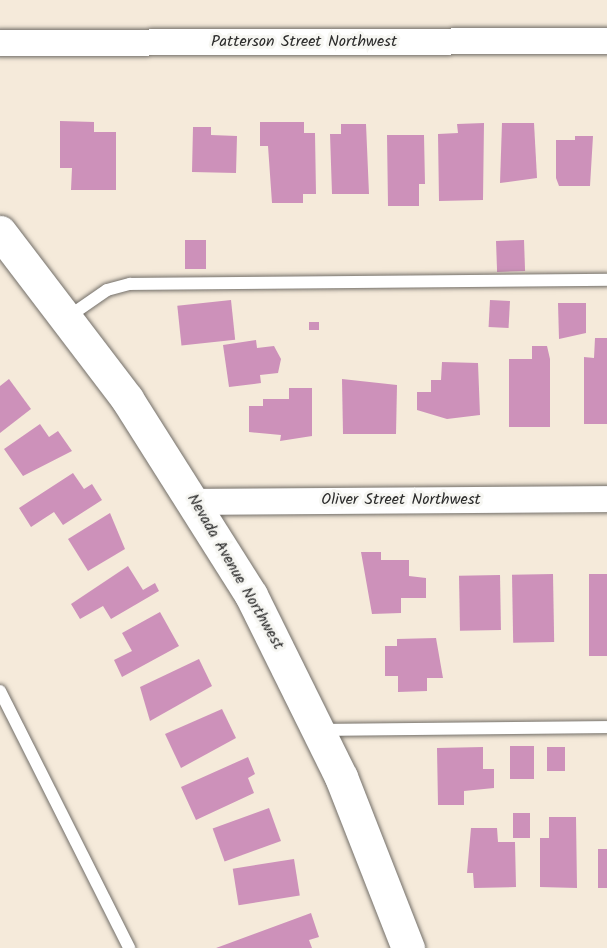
<!DOCTYPE html>
<html>
<head>
<meta charset="utf-8">
<style>
	body { margin:0 }
	#map { position:relative; width:607px; height:948px; overflow:hidden; background:#f5eada; font-family:Kalam,sans-serif }
	div>[style] { position:absolute }
	.building>* { inset:0; background:#cd91ba; transform-origin:0 0 }
	.roads { filter:drop-shadow(0 0 2px #726e68) drop-shadow(0 0 2px #726e68) }
	.lane>* { height:12px; margin:-6px; padding:0 6px; transform-origin:6px; border-radius:6px; background:#fff }
	.street>* { height:26px; margin:-13px; padding:0 13px; transform-origin:13px; border-radius:13px; background:#fff }
	.secondary>* { height:33px; margin:-16.5px; padding:0 16.5px; transform-origin:16.5px; border-radius:16.5px; background:#fff }
	span { translate:-50% -50%; white-space:nowrap; text-align:center; line-height:1.15; -webkit-text-stroke:6px #f6f6f2; paint-order:stroke }
	.street-label { font-size:16px; color:#2b2b2b }
</style>
</head>
<body>
<div id="map">
	<div class="building">
		<div style="clip-path:polygon(60px 121px,94px 122px,94px 132px,116px 132px,116px 190px,71px 190px,72px 168px,60px 168px)"></div>
		<div style="clip-path:polygon(260px 122px,304px 122px,304px 133px,315px 133px,316px 194px,303px 194px,303px 203px,272px 203px,268px 146px,260px 146px)"></div>
		<div style="clip-path:polygon(484px 123px,483px 200px,439px 201px,438px 134px,458px 133px,457px 124px)"></div>
		<div style="clip-path:polygon(502px 123px,534px 123px,537px 178px,500px 183px)"></div>
		<div style="clip-path:polygon(341px 124px,366px 124px,369px 194px,332px 194px,330px 134px,341px 134px)"></div>
		<div style="clip-path:polygon(193px 127px,211px 127px,211px 135px,237px 136px,236px 173px,192px 172px)"></div>
		<div style="clip-path:polygon(387px 135px,424px 135px,425px 184px,419px 184px,419px 206px,388px 206px)"></div>
		<div style="clip-path:polygon(575px 136px,593px 136px,590px 186px,559px 186px,556px 178px,556px 140px,575px 140px)"></div>
		<div style="left:185px;top:240px;width:21px;height:29px"></div>
		<div style="left:524px;top:240px;width:31px;height:28px;rotate:88deg"></div>
		<div style="left:231px;top:300px;width:40px;height:54px;rotate:84deg"></div>
		<div style="left:490px;top:300px;width:20px;height:27px;rotate:3deg"></div>
		<div style="clip-path:polygon(558px 303px,586px 303px,586px 333px,559px 339px)"></div>
		<div style="left:309px;top:322px;width:10px;height:8px"></div>
		<div style="clip-path:polygon(595px 338px,607px 338px,607px 424px,584px 424px,584px 357px,594px 358px)"></div>
		<div style="clip-path:polygon(256px 340px,257px 348px,274px 346px,281px 359px,278px 373px,260px 375px,261px 383px,229px 387px,223px 345px)"></div>
		<div style="clip-path:polygon(532px 346px,547px 346px,550px 359px,550px 427px,509px 427px,509px 359px,532px 359px)"></div>
		<div style="clip-path:polygon(442px 362px,478px 363px,480px 415px,447px 419px,417px 410px,417px 392px,431px 392px,431px 380px,441px 380px)"></div>
		<div style="clip-path:polygon(9px 379px,31px 409px,0 433px,0 386px)"></div>
		<div style="clip-path:polygon(342px 379px,397px 385px,396px 434px,343px 434px)"></div>
		<div style="clip-path:polygon(289px 388px,312px 388px,312px 436px,280px 441px,281px 435px,249px 432px,249px 406px,263px 406px,263px 399px,289px 399px)"></div>
		<div style="clip-path:polygon(40px 424px,49px 437px,58px 431px,72px 451px,23px 476px,4px 449px)"></div>
		<div style="clip-path:polygon(73px 473px,84px 489px,92px 484px,102px 500px,63px 525px,54px 512px,31px 527px,19px 508px)"></div>
		<div style="clip-path:polygon(110px 513px,125px 549px,88px 571px,68px 539px)"></div>
		<div style="clip-path:polygon(361px 552px,381px 552px,381px 560px,409px 560px,409px 576px,426px 578px,426px 598px,401px 598px,401px 613px,372px 614px)"></div>
		<div style="clip-path:polygon(128px 566px,143px 590px,155px 583px,159px 591px,111px 619px,103px 606px,80px 619px,71px 604px)"></div>
		<div style="left:553px;top:574px;width:68px;height:41px;rotate:89deg"></div>
		<div style="left:589px;top:574px;width:18px;height:82px"></div>
		<div style="left:500px;top:575px;width:55px;height:41px;rotate:89deg"></div>
		<div style="clip-path:polygon(160px 612px,179px 646px,122px 677px,114px 660px,132px 651px,122px 633px)"></div>
		<div style="clip-path:polygon(436px 638px,443px 678px,427px 678px,427px 691px,398px 692px,398px 676px,385px 676px,385px 646px,397px 646px,397px 639px)"></div>
		<div style="clip-path:polygon(199px 659px,212px 686px,150px 721px,140px 687px)"></div>
		<div style="clip-path:polygon(222px 709px,236px 738px,181px 768px,165px 734px)"></div>
		<div style="left:510px;top:746px;width:24px;height:33px"></div>
		<div style="clip-path:polygon(483px 747px,483px 769px,494px 769px,494px 788px,464px 791px,464px 805px,438px 805px,437px 748px)"></div>
		<div style="left:547px;top:747px;width:18px;height:24px"></div>
		<div style="clip-path:polygon(248px 757px,255px 774px,248px 778px,254px 793px,196px 820px,181px 787px)"></div>
		<div style="left:269px;top:808px;width:35px;height:60px;rotate:70deg"></div>
		<div style="left:513px;top:813px;width:17px;height:25px"></div>
		<div style="clip-path:polygon(549px 817px,576px 817px,577px 888px,540px 887px,540px 838px,549px 838px)"></div>
		<div style="clip-path:polygon(471px 828px,497px 828px,498px 842px,515px 842px,516px 887px,474px 888px,473px 873px,467px 873px)"></div>
		<div style="left:598px;top:849px;width:9px;height:39px"></div>
		<div style="left:294px;top:859px;width:37px;height:62px;rotate:81deg"></div>
		<div style="clip-path:polygon(311px 913px,319px 937px,309px 940px,312px 948px,216px 948px)"></div>
	</div>
	<div class="roads">
		<div class="lane">
			<div style="left:68px;top:317px;width:47px;rotate:-34.7deg"></div>
			<div style="left:107px;top:290px;width:24px;rotate:-15deg"></div>
			<div style="left:130px;top:284px;width:477px;rotate:-0.5deg"></div>
			<div style="left:0;top:691px;width:288px;rotate:63.3deg"></div>
			<div style="left:321px;top:730px;width:286px;rotate:-0.6deg"></div>
		</div>
		<div class="street">
			<div style="left:0;top:43px;width:607px;rotate:-0.19deg"></div>
			<div style="left:195px;top:502px;width:412px;rotate:-0.4deg"></div>
		</div>
		<div class="secondary">
			<div style="left:0;top:232px;width:210px;rotate:52.7deg"></div>
			<div style="left:127px;top:399px;width:232px;rotate:57.7deg"></div>
			<div style="left:251px;top:595px;width:203px;rotate:63.7deg"></div>
			<div style="left:341px;top:777px;width:184px;rotate:68.6deg"></div>
		</div>
	</div>
	<div class="street-label">
		<span style="left:304px;top:42px">Patterson Street Northwest</span>
		<span style="left:401px;top:500px">Oliver Street Northwest</span>
		<span style="left:235px;top:572px;rotate:60deg">Nevada Avenue Northwest</span>
	</div>
</div>
</body>
</html>
